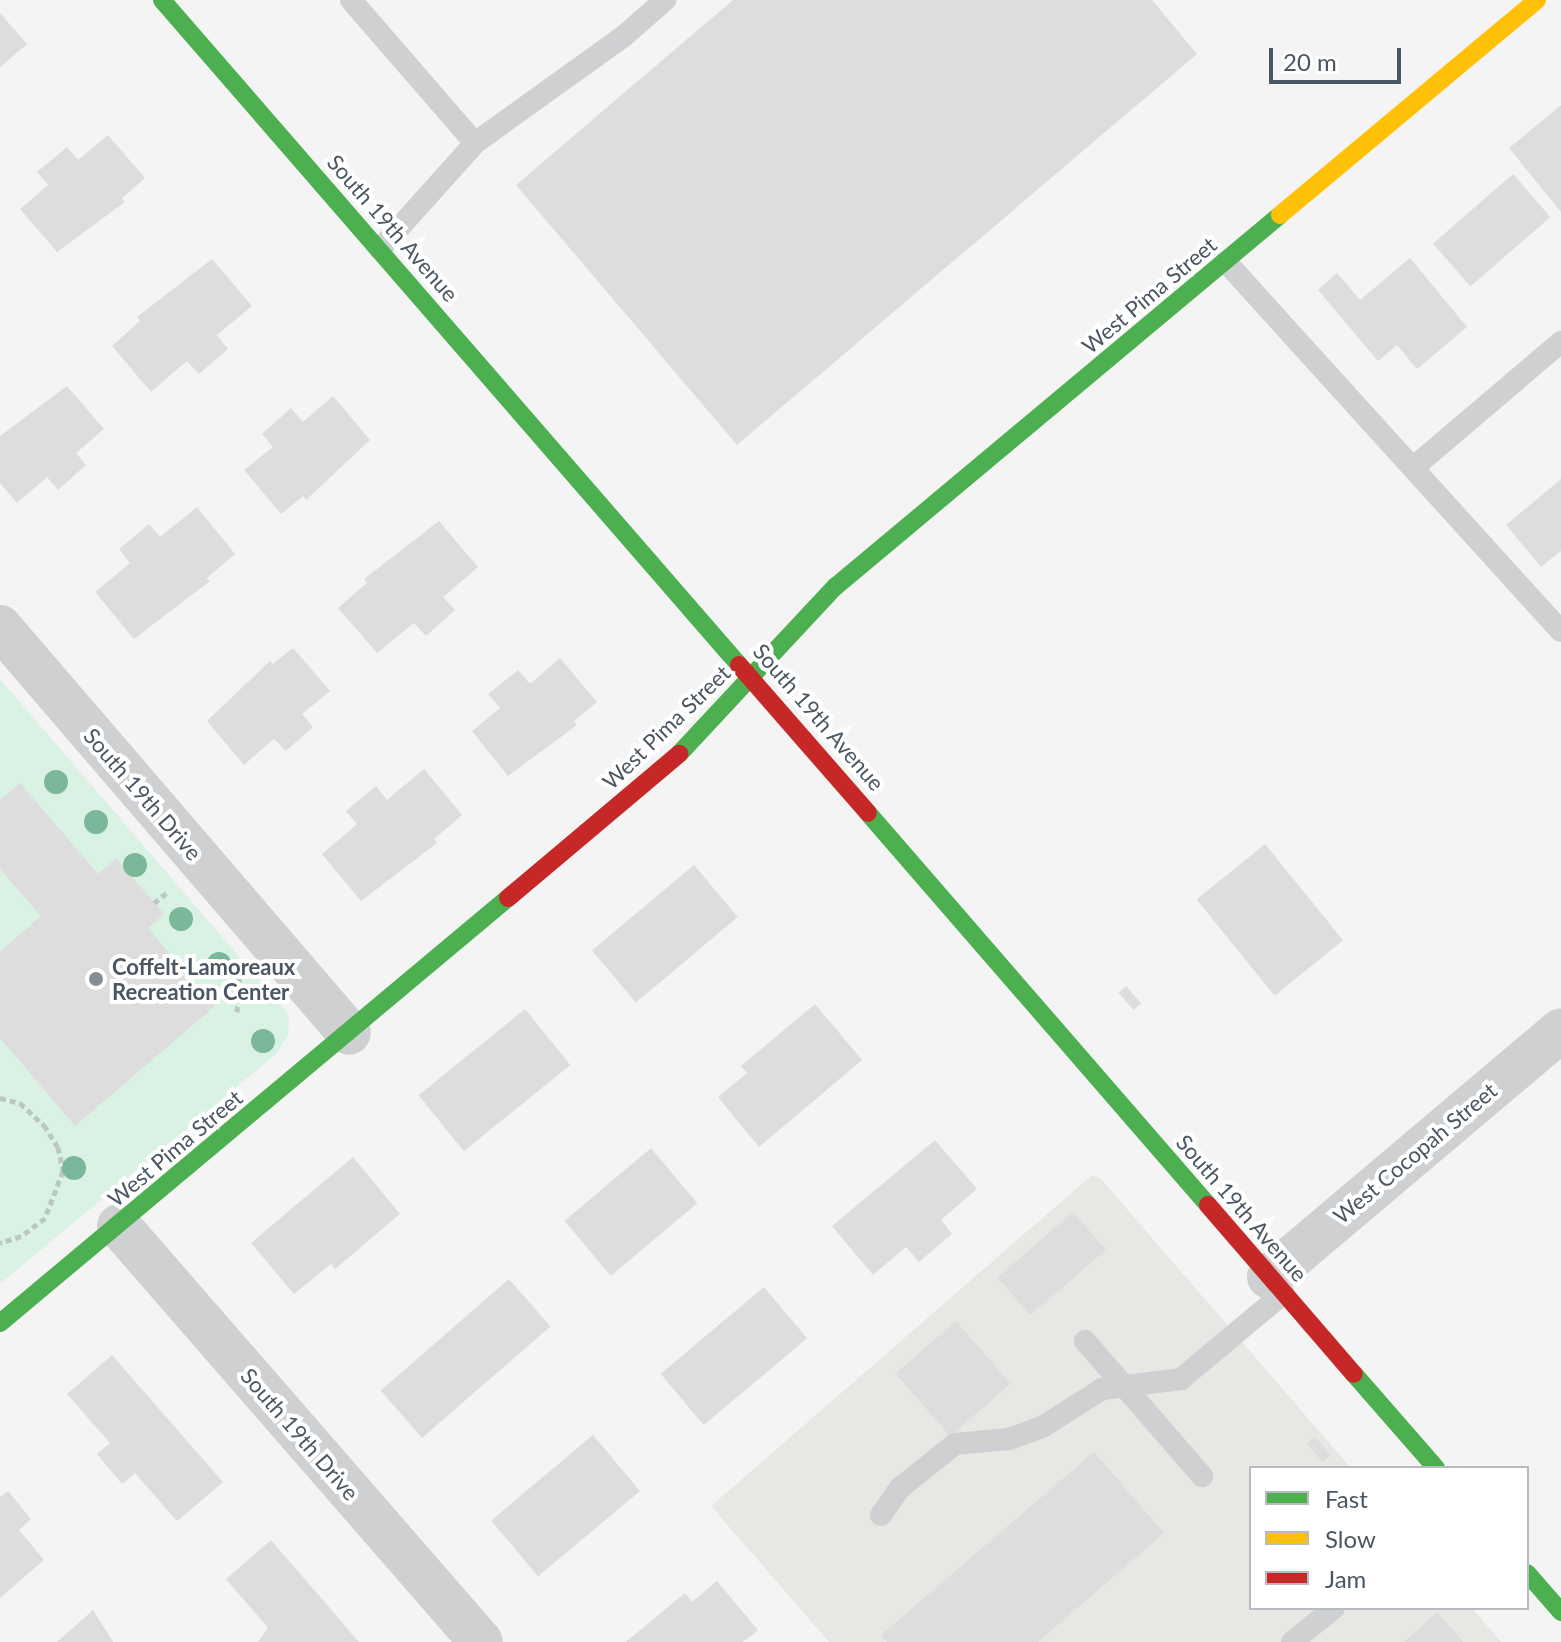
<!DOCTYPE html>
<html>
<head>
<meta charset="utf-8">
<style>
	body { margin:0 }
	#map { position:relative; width:1561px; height:1642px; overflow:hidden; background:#f4f4f4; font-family:Lato,sans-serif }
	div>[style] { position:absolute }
	.commercial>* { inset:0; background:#e8e7e3 }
	.green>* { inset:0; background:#d9f2e3 }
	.building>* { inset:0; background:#ddddde; transform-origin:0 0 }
	.path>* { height:5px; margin-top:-2.5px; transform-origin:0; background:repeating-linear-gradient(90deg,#bcc7c4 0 6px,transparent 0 10px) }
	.lane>* { height:22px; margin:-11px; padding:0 11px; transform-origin:11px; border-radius:11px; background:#ced0d2 }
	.street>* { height:44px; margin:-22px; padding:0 22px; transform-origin:22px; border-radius:22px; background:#ced0d2 }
	.fast>* { height:18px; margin:-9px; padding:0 9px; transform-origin:9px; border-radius:9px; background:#4caf50 }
	.slow>* { height:18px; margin:-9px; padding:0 9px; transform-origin:9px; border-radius:9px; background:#ffc107 }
	.jam>* { height:18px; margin:-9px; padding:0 9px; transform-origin:9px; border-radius:9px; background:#c62828 }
	.trees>* { width:24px; height:24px; margin:-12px; border-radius:50%; background:#7ab899 }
	.dots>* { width:22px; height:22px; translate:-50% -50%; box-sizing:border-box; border:4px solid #fff; border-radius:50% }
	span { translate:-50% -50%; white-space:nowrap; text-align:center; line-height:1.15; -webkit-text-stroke:8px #fff; paint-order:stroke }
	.street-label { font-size:22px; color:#4a5661 }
	.poi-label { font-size:22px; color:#4a5661; font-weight:700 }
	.left { translate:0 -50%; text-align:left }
	.legend { position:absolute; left:1249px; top:1466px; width:280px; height:144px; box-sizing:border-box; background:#fff; border:2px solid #b7bbc0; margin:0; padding:10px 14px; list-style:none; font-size:24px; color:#4a5661 }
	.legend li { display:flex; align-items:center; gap:16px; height:40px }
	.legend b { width:40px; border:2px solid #b7bbc0 }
	.scale { position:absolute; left:1269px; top:48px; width:132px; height:36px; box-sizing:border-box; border:4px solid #4a5661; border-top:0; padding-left:10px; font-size:24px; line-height:28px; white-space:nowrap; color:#4a5661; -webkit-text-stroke:6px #fff; paint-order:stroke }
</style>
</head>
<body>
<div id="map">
	<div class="commercial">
		<div style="clip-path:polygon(1092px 1175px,1101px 1179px,1351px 1468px,1251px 1468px,1251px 1608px,1472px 1608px,1501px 1642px,829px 1642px,711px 1506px)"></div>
	</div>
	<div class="green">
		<div style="clip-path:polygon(0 679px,287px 1012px,289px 1021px,288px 1036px,275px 1055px,0 1284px)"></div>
	</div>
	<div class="building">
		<div style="clip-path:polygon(733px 0,1152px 0,1197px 54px,737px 445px,516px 185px)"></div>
		<div style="clip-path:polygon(0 13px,27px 44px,0 67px)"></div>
		<div style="clip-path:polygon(1561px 105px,1561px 212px,1509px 148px)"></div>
		<div style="clip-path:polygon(108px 135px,145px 178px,122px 198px,125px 202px,57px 252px,20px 209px,48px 185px,37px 172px,67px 147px,78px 160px)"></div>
		<div style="left:1513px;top:174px;width:57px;height:106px;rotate:49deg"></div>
		<div style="clip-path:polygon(1410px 258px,1467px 327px,1417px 369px,1397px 345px,1378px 361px,1318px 290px,1337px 273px,1360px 300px)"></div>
		<div style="clip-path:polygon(212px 259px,252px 306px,217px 335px,228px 349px,199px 374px,187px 361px,151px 392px,112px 346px,140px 321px,137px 317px)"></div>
		<div style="clip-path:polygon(67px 386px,104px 429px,76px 453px,86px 465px,58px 490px,47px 477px,17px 503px,0 483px,0 436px)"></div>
		<div style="clip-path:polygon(333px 396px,370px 440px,306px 500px,303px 496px,281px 514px,244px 470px,273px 447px,262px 434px,291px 408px,303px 422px)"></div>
		<div style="clip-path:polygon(1561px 479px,1561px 551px,1541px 567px,1506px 525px)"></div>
		<div style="clip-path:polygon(197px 507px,235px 554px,207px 578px,210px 581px,134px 639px,95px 592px,130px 563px,119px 549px,149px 524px,160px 537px)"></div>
		<div style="clip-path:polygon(439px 521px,478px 567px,443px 597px,455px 610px,426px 636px,414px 623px,377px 653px,338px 608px,367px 583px,364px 579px)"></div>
		<div style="clip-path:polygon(293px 648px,330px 691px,302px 714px,313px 727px,286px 751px,274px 739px,244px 765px,207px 721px,270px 661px,273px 664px)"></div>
		<div style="clip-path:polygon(560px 658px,597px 702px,574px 721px,577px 725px,508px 776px,472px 731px,500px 708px,488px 694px,518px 670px,530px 684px)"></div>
		<div style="clip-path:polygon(424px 769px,462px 815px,434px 839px,437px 843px,361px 901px,322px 854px,357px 824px,346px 811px,376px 786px,387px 800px)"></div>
		<div style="clip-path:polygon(20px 783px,98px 874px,116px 858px,164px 914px,148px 928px,215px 1006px,75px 1126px,0 1038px,0 952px,41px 916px,0 869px,0 800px)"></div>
		<div style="left:1265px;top:844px;width:124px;height:88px;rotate:51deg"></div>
		<div style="left:694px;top:865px;width:68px;height:133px;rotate:50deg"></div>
		<div style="left:1126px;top:986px;width:23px;height:10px;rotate:49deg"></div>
		<div style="clip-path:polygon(815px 1004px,862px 1060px,759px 1147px,718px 1097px,747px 1073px,741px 1066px)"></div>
		<div style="left:525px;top:1009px;width:72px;height:137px;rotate:51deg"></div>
		<div style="clip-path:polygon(935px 1140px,977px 1189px,941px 1220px,952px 1234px,919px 1262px,906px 1247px,873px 1275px,832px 1226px)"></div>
		<div style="left:651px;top:1148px;width:72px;height:113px;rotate:50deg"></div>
		<div style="clip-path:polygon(353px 1157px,400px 1214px,335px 1269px,331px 1264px,294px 1294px,251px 1243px)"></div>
		<div style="left:1073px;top:1212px;width:50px;height:100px;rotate:49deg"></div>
		<div style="left:509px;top:1279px;width:63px;height:170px;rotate:49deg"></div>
		<div style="left:764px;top:1287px;width:67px;height:135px;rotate:50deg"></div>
		<div style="left:956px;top:1321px;width:83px;height:80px;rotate:49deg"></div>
		<div style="clip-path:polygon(112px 1355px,223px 1482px,177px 1521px,135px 1473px,122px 1484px,97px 1454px,110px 1443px,67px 1394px)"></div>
		<div style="left:593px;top:1435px;width:73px;height:133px;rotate:50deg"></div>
		<div style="left:1315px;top:1437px;width:24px;height:11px;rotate:48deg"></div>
		<div style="clip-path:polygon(1094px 1452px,1164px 1533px,1038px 1642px,887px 1642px,881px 1635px)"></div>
		<div style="clip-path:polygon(8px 1491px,31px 1519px,19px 1530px,44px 1560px,0 1598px,0 1497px)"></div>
		<div style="clip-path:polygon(271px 1540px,359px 1642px,258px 1642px,268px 1628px,226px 1579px)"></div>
		<div style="clip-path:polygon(717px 1581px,758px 1630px,743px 1642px,626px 1642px,685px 1593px,692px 1602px)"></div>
		<div style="clip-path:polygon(93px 1610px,113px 1642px,57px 1642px)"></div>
		<div style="clip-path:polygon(1437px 1612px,1463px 1642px,1404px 1642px)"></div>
	</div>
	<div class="path">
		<div style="left:154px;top:903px;width:19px;rotate:-39deg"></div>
		<div style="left:237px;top:1012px;width:39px;rotate:-86deg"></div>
		<div style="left:0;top:1098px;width:21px;rotate:14deg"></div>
		<div style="left:20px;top:1103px;width:33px;rotate:43deg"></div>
		<div style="left:44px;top:1125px;width:26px;rotate:58deg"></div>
		<div style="left:58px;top:1147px;width:25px;rotate:78deg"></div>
		<div style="left:63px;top:1171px;width:50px;rotate:111deg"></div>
		<div style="left:45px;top:1218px;width:30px;rotate:143deg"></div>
		<div style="left:21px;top:1236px;width:22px;rotate:162deg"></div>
	</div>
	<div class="lane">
		<div style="left:351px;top:0;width:189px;rotate:49.1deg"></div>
		<div style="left:380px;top:249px;width:142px;rotate:-48.1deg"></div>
		<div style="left:475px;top:143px;width:183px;rotate:-35.7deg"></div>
		<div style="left:624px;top:36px;width:55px;rotate:-41.3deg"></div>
		<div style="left:1226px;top:262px;width:498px;rotate:47.8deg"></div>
		<div style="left:1414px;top:467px;width:193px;rotate:-40.4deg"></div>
		<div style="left:1085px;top:1341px;width:179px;rotate:49.1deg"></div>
		<div style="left:881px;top:1515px;width:33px;rotate:-55deg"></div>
		<div style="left:900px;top:1488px;width:70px;rotate:-38.7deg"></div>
		<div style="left:955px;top:1444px;width:54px;rotate:-5.3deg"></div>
		<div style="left:1009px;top:1439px;width:37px;rotate:-20deg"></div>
		<div style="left:1044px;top:1426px;width:69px;rotate:-32.5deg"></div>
		<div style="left:1102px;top:1389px;width:80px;rotate:-7.2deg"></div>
		<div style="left:1181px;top:1379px;width:134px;rotate:-39.9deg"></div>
		<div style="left:1292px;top:1642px;width:54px;rotate:-39deg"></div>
	</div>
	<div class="street">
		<div style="left:0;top:627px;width:535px;rotate:49.32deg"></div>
		<div style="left:119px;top:1226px;width:551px;rotate:48.97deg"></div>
		<div style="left:1269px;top:1277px;width:382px;rotate:-40.2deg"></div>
	</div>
	<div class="fast">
		<div style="left:162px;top:0;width:880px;rotate:49.05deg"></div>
		<div style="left:679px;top:754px;width:229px;rotate:-47deg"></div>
		<div style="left:835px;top:587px;width:580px;rotate:-39.89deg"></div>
		<div style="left:868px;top:813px;width:519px;rotate:49.06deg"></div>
		<div style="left:0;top:1323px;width:662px;rotate:-39.92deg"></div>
		<div style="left:1354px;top:1374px;width:125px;rotate:48.9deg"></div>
		<div style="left:1527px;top:1573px;width:52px;rotate:48.9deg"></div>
	</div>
	<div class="slow">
		<div style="left:1280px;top:215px;width:335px;rotate:-39.9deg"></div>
	</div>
	<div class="jam">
		<div style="left:739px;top:665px;width:196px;rotate:48.9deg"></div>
		<div style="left:508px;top:898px;width:224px;rotate:-40.1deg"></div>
		<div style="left:1208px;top:1205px;width:223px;rotate:49.2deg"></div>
	</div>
	<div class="trees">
		<div style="left:56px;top:782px"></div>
		<div style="left:96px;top:822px"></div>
		<div style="left:135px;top:865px"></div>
		<div style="left:181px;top:919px"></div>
		<div style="left:219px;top:964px"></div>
		<div style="left:263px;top:1041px"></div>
		<div style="left:74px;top:1168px"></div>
	</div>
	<div class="dots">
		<div style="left:96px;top:979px;background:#868d94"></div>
	</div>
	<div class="street-label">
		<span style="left:393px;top:228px;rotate:49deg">South 19th Avenue</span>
		<span style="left:1149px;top:295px;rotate:-40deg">West Pima Street</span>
		<span style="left:819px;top:717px;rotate:49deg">South 19th Avenue</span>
		<span style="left:666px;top:727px;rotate:-44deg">West Pima Street</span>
		<span style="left:143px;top:794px;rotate:49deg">South 19th Drive</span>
		<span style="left:175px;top:1148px;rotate:-40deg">West Pima Street</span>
		<span style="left:1415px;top:1153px;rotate:-40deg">West Cocopah Street</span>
		<span style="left:1242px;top:1208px;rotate:49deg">South 19th Avenue</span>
		<span style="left:300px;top:1434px;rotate:49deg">South 19th Drive</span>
	</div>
	<div class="poi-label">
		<span class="left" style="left:112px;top:979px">Coffelt-Lamoreaux<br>Recreation Center</span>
	</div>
	<ul class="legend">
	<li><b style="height:10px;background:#4caf50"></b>Fast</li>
	<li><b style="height:10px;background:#ffc107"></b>Slow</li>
	<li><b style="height:10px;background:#c62828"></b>Jam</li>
	</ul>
	<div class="scale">20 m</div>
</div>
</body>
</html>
